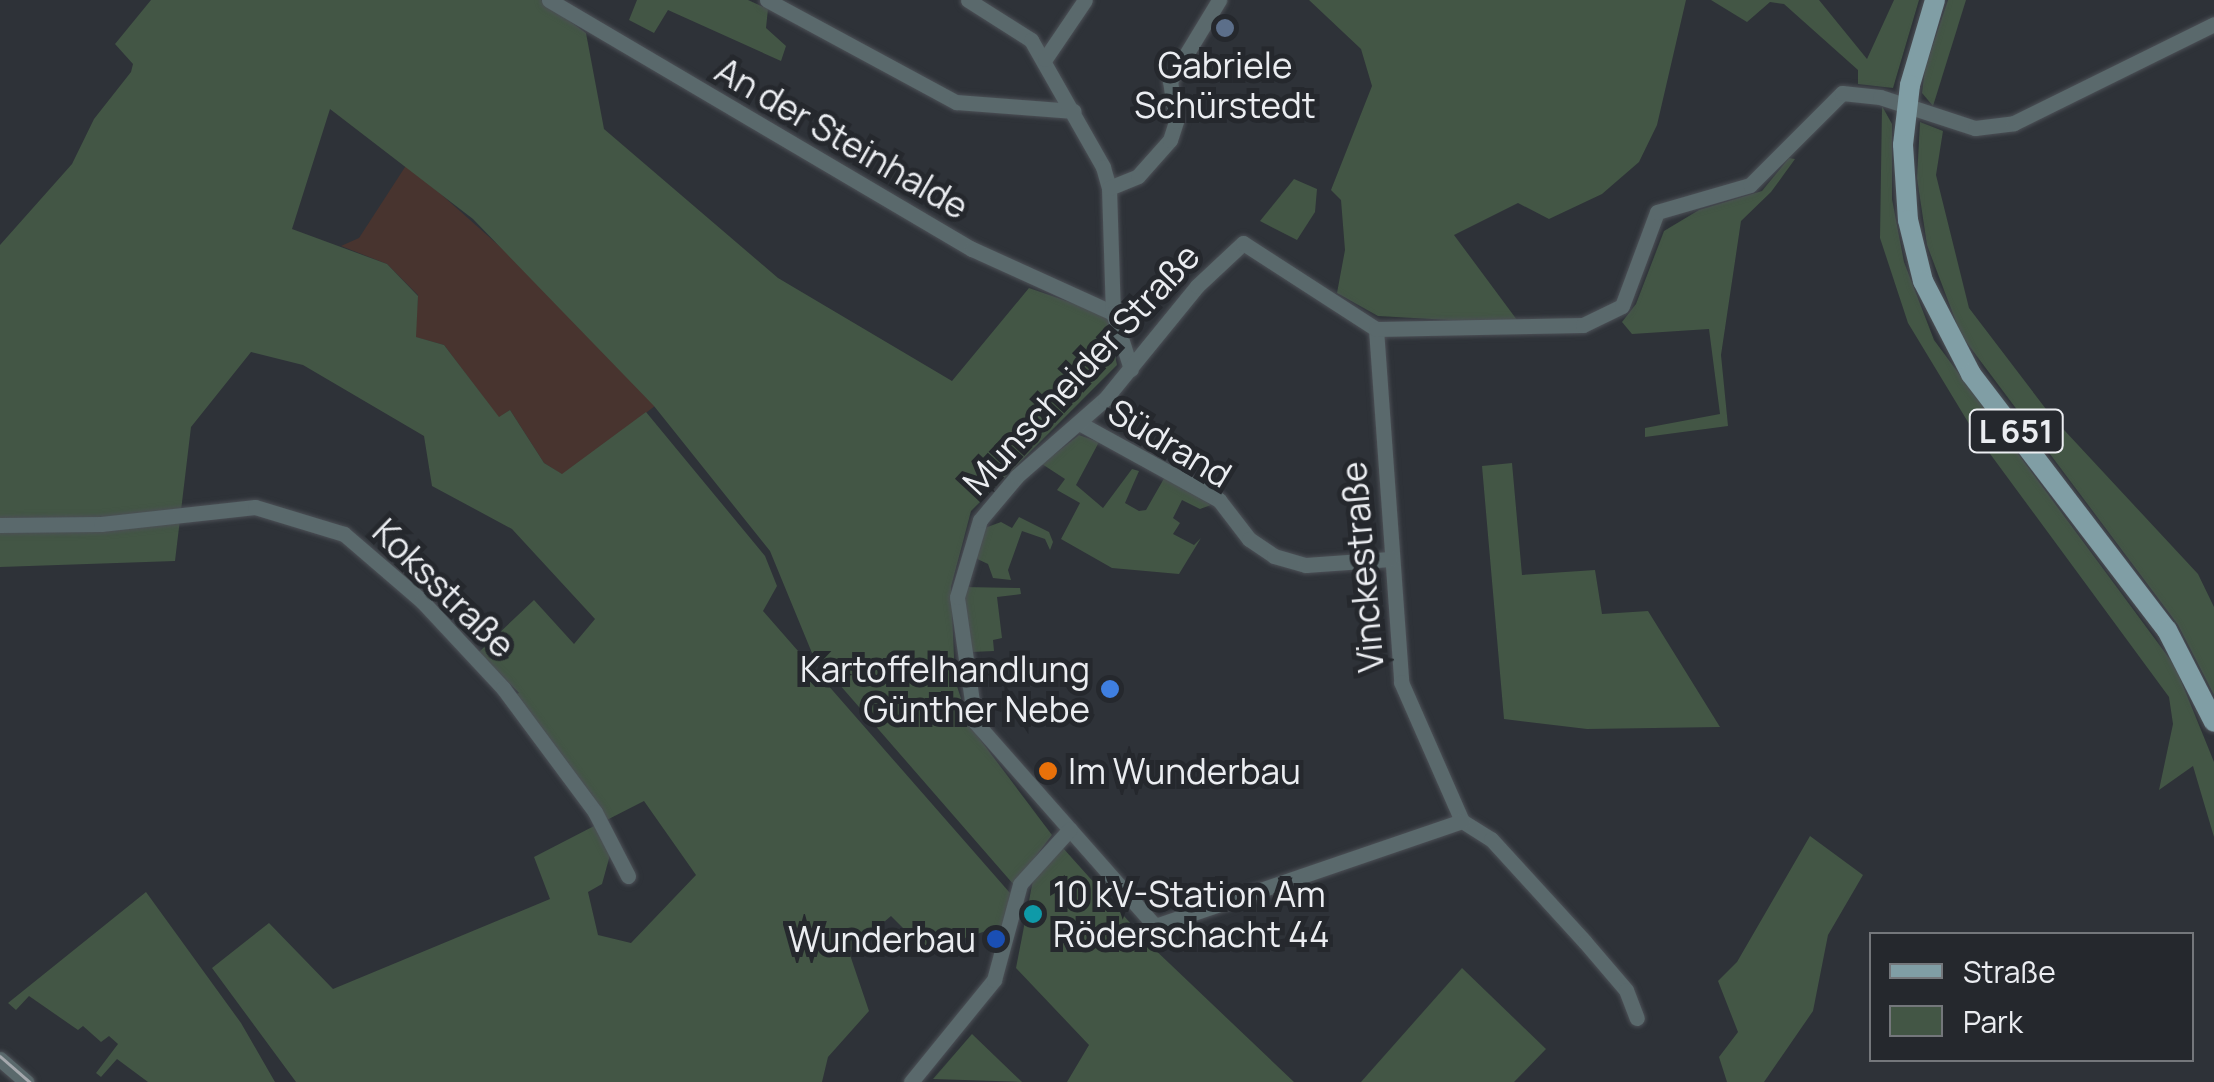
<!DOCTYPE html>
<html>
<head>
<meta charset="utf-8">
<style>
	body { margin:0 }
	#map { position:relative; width:2214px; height:1082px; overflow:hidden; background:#2e3238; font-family:Manrope,sans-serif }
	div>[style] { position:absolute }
	.industrial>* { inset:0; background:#48342f }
	.green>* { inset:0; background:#435645 }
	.roads { filter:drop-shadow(0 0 2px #4c5056) drop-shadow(0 0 2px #4c5056) }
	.minor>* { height:15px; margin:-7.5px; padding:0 7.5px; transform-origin:7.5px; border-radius:7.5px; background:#5a696c }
	.major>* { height:20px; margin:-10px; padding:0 10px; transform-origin:10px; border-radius:10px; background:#809ea5 }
	.tram>* { height:2.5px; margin:-1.25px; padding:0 1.25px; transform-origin:1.25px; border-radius:1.25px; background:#a5a8ad }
	.dots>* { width:28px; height:28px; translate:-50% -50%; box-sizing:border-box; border:5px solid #25282d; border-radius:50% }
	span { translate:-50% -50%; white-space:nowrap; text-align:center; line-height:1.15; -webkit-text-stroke:10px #25282d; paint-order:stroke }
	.shield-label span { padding:2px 8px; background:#25282d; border:2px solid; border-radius:8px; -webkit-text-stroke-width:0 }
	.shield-label { font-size:32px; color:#ebedf1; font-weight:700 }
	.poi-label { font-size:35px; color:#ebedf1 }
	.right { translate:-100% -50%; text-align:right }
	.left { translate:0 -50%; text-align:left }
	.street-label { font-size:35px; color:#ebedf1 }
	.legend { position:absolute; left:1869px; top:932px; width:325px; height:130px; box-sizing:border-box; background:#25282d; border:2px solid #74777b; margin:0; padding:12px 18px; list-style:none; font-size:30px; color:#ebedf1 }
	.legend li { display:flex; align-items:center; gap:20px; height:50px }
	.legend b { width:50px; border:2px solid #74777b }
</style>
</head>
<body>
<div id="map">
	<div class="industrial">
		<div style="clip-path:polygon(407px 164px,550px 291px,655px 406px,563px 475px,544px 463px,510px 410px,499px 418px,444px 345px,415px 337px,418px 295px,387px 264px,341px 246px,359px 238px)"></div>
	</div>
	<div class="green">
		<div style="clip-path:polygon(evenodd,151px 0,541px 0,586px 33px,604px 129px,778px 278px,952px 381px,1029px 288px,1107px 315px,1117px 365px,971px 511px,951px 587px,955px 680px,970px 726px,1052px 835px,1014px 885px,812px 653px,770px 551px,654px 406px,473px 219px,330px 109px,292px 229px,387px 264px,418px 296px,416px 337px,444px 345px,499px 417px,510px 410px,544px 463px,562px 474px,646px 412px,765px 556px,777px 586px,763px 611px,1010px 893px,1001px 944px,992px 929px,926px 951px,891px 916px,849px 952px,869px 1011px,828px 1057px,822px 1082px,296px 1082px,212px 968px,269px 923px,333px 989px,550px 899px,534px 857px,596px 825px,505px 698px,519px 693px,479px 652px,534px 600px,574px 644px,595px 619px,512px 529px,432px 486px,424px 436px,303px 365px,251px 352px,191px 427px,175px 561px,0 567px,0 245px,72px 164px,94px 119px,131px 72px,133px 64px,115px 44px,151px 0,644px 801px,696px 875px,631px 943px,598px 935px,588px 892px,602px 884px,610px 855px,597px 825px,644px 801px)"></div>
		<div style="clip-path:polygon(637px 0,748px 0,768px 9px,766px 28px,786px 46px,781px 61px,668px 10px,654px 33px,629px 20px)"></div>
		<div style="clip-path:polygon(1309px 0,1686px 0,1657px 125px,1639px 162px,1602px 194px,1549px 219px,1518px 203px,1454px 235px,1520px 324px,1378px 316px,1337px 293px,1345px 250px,1341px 200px,1331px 190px,1372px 86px,1361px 49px)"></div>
		<div style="clip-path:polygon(1711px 0,1819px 0,1867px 59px,1894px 0,1919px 0,1893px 88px,1858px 84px,1858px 70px,1784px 4px,1770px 2px,1747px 22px)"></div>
		<div style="clip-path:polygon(1948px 0,1966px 0,1933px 106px,1922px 93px,1925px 68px)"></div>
		<div style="clip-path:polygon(1882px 106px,1892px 124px,1892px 199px,1904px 262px,1934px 340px,2175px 666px,2214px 762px,2214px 837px,2193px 766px,2159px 790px,2173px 724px,2169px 697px,1974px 432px,1908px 323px,1880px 238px)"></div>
		<div style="clip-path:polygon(1920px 122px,1943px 131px,1936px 175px,1969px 308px,2052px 417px,2198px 574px,2214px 607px,2214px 695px,2178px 625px,1961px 335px,1927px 245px,1917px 178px)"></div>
		<div style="clip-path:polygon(1789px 158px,1795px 159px,1771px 192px,1741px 221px,1721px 355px,1728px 426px,1645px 437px,1645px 428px,1720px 414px,1709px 329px,1632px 334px,1622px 322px,1636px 304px,1664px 231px,1699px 210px,1762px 191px)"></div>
		<div style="clip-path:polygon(1294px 179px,1317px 189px,1315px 212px,1297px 240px,1260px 221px)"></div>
		<div style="clip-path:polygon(1079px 435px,1099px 442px,1076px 485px,1103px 508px,1132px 469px,1139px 471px,1125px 503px,1139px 511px,1146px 510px,1166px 475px,1211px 505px,1200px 509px,1182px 500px,1173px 518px,1180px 523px,1173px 534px,1194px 545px,1201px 538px,1179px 574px,1112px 568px,1061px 539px,1080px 503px,1057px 490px,1065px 479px,1042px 464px)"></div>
		<div style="clip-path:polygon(1512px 463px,1522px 575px,1595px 570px,1602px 614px,1648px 611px,1720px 727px,1587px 729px,1504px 719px,1482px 466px)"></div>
		<div style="clip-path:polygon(1019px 517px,1049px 532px,1053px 542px,1050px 550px,1045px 539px,1022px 531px,1008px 570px,1011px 580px,993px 578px,988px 564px,971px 556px,982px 529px,1001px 522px,1012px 528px)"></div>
		<div style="clip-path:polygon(964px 587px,1020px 588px,1021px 594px,997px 597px,1002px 638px,993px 640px,994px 651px,971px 652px)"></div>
		<div style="clip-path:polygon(1810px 836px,1863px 875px,1828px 935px,1813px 1011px,1764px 1082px,1727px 1082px,1719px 1057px,1738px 1032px,1718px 981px,1737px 962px)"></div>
		<div style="clip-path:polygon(1063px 848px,1149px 944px,1294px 1082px,1067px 1082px,1089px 1045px,1016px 968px,1033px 880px)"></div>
		<div style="clip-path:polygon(146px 892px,241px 1023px,275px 1082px,148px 1082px,117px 1059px,101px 1077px,96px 1073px,118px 1044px,109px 1036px,101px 1042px,83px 1026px,78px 1030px,29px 996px,16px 1010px,8px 1003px)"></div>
		<div style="clip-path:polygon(1462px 968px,1546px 1049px,1514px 1082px,1361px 1082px)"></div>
		<div style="clip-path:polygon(972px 1034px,1022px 1082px,933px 1079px)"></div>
	</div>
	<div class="roads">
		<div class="minor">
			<div style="left:549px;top:0;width:491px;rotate:30.5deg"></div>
			<div style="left:972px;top:249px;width:155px;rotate:24.4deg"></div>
			<div style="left:767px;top:0;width:215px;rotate:28.4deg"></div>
			<div style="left:956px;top:102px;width:118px;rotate:4.4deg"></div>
			<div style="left:968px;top:0;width:75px;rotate:32.4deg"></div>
			<div style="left:1031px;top:40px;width:146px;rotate:60.4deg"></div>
			<div style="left:1103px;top:167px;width:22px;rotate:74deg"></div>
			<div style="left:1109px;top:188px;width:125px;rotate:88.2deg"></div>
			<div style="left:1113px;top:313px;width:59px;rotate:72.2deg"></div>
			<div style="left:1045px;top:59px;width:71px;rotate:-55.9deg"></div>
			<div style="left:1109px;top:188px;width:31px;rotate:-22deg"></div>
			<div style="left:1138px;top:176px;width:48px;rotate:-48.4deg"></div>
			<div style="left:1170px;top:140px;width:20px;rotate:-72deg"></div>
			<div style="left:1176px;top:121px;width:40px;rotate:-98.5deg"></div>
			<div style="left:1170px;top:81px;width:95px;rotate:-58.8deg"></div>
			<div style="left:1376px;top:329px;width:354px;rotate:85.9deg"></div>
			<div style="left:1401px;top:682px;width:152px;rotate:66.3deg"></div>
			<div style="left:1462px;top:821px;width:34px;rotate:32deg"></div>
			<div style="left:1491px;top:839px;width:139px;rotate:47.6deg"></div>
			<div style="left:1585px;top:942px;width:63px;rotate:49.5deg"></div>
			<div style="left:1626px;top:990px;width:30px;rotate:69deg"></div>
			<div style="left:1079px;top:423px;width:160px;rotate:28.8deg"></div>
			<div style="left:1219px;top:500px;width:49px;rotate:52.4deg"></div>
			<div style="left:1249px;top:539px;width:30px;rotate:34deg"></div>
			<div style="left:1274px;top:556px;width:33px;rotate:16deg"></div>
			<div style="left:1306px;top:565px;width:84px;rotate:-4.1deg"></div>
			<div style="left:0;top:525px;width:101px;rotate:-0.6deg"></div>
			<div style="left:101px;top:524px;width:155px;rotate:-6.3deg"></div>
			<div style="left:255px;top:507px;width:93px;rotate:16.9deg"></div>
			<div style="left:344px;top:534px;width:103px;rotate:40.7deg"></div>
			<div style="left:422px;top:601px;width:119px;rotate:47deg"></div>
			<div style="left:503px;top:688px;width:154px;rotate:53.4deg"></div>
			<div style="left:595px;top:812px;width:72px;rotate:62.7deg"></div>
			<div style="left:1462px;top:821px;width:324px;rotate:161.1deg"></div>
			<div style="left:1155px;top:926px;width:272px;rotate:-131.4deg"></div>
			<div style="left:975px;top:722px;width:126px;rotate:-98.2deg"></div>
			<div style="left:957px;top:597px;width:80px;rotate:-73.4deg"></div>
			<div style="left:980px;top:520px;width:57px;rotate:-49.9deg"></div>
			<div style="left:1017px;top:476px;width:117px;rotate:-41.2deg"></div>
			<div style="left:1105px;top:399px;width:146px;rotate:-50.8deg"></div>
			<div style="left:1197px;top:286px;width:63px;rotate:-43.1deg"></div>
			<div style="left:1243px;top:243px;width:158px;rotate:32.9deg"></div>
			<div style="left:1376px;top:329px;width:207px;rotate:-1.1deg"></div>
			<div style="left:1583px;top:325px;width:43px;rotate:-26deg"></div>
			<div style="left:1622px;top:306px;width:100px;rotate:-69.6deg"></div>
			<div style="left:1657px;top:212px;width:97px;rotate:-16.2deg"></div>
			<div style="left:1750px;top:185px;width:130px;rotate:-45deg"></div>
			<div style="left:1842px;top:93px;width:38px;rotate:6deg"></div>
			<div style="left:1880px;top:97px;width:100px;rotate:18.1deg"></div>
			<div style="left:1975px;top:128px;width:39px;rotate:-7deg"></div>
			<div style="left:2014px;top:123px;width:223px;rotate:-26.3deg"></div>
			<div style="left:0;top:1059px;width:35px;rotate:41deg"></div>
			<div style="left:911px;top:1082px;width:132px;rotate:-50.9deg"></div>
			<div style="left:994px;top:980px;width:99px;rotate:-74.8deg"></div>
			<div style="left:1020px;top:884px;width:74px;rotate:-47.7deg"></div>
		</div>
		<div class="major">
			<div style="left:1935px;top:0;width:89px;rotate:106.4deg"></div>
			<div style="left:1910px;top:85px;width:60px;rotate:96.7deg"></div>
			<div style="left:1903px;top:145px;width:75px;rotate:86.2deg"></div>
			<div style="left:1908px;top:220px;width:63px;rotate:76.2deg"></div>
			<div style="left:1923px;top:281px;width:105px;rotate:62.7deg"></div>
			<div style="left:1971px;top:374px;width:322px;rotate:52.6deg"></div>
			<div style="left:2167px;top:630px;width:103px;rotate:62.9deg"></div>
		</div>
	</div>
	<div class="tram">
		<div style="left:0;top:1056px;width:40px;rotate:41deg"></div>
	</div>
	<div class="dots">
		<div style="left:1225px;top:28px;background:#5c6f8a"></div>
		<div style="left:1110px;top:689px;background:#3f7fe0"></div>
		<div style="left:1048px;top:771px;background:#e8710a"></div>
		<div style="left:1033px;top:914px;background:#0f9aa8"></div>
		<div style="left:996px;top:939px;background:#1a4fb4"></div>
	</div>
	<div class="shield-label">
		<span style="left:2016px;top:431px">L 651</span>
	</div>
	<div class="poi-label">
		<span style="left:1225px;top:85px">Gabriele<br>Schürstedt</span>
		<span class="right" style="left:1090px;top:689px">Kartoffelhandlung<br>Günther Nebe</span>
		<span class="left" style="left:1068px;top:771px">Im Wunderbau</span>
		<span class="left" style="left:1053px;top:914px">10 kV-Station Am<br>Röderschacht 44</span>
		<span class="right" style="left:976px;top:939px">Wunderbau</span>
	</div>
	<div class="street-label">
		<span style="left:842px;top:138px;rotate:30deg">An der Steinhalde</span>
		<span style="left:1081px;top:369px;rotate:-47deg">Munscheider Straße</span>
		<span style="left:1170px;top:443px;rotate:31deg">Südrand</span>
		<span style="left:1362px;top:567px;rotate:-95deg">Vinckestraße</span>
		<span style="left:444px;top:588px;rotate:44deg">Koksstraße</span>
	</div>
	<ul class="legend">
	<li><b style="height:12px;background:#809ea5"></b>Straße</li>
	<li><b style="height:28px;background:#435645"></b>Park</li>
	</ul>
</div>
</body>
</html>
